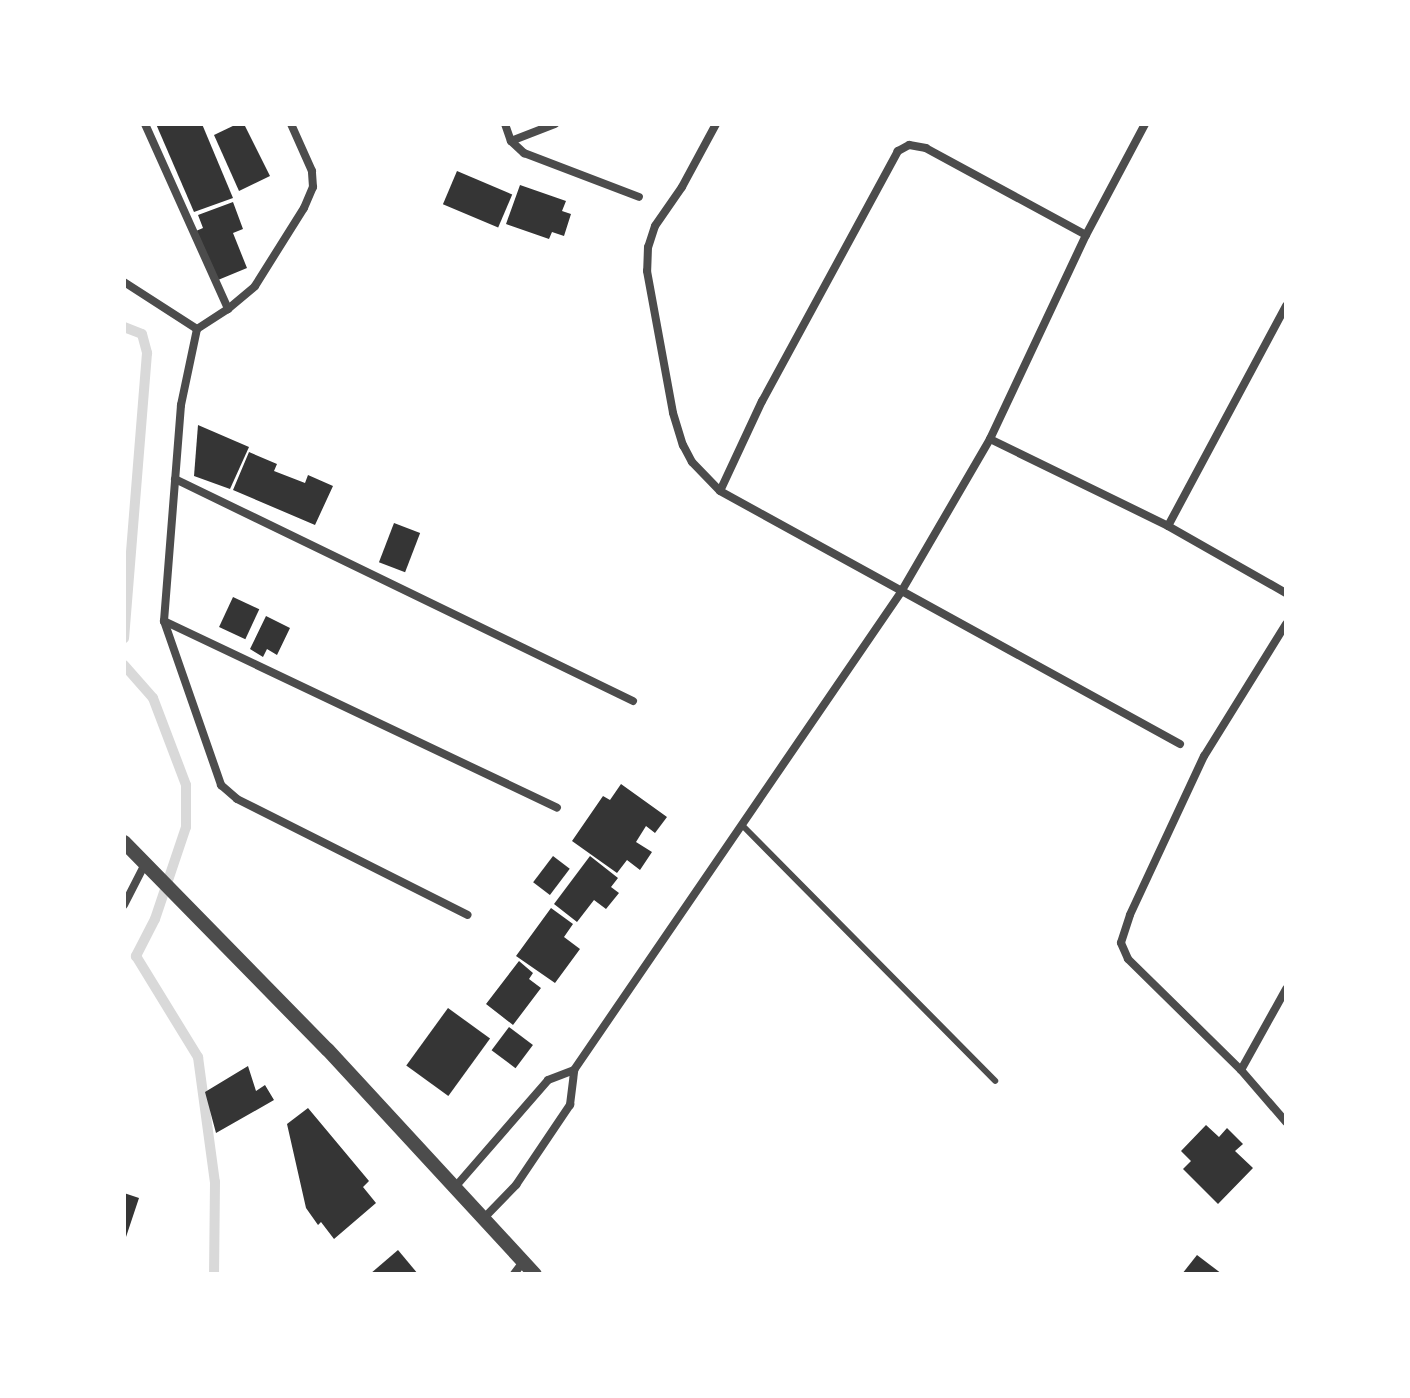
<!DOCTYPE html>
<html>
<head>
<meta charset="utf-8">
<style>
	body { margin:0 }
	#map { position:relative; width:1410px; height:1398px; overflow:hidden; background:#fff; font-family:Helvetica,sans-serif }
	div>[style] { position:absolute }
	.stream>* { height:10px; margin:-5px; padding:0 5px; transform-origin:5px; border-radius:5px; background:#d9d9d9 }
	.building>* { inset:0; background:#353535; transform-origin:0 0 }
	.service>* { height:6px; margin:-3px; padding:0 3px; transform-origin:3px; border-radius:3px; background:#4c4c4c }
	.minor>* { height:8px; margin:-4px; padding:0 4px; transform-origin:4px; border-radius:4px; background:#4c4c4c }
	.tertiary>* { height:14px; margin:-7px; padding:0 7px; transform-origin:7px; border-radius:7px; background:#4c4c4c }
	span { translate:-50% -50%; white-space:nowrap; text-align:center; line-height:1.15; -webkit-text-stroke:7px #fff; paint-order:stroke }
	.frame { position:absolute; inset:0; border:126px solid #fff; pointer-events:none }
</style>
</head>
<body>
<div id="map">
	<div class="stream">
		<div style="left:124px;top:327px;width:19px;rotate:21deg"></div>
		<div style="left:142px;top:334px;width:20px;rotate:75deg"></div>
		<div style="left:147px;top:353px;width:286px;rotate:94.6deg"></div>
		<div style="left:124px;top:665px;width:44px;rotate:48.7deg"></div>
		<div style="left:153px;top:698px;width:93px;rotate:69.2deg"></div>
		<div style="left:186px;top:785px;width:42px;rotate:90deg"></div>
		<div style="left:186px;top:827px;width:97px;rotate:108.6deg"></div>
		<div style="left:155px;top:919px;width:42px;rotate:117.2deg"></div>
		<div style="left:136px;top:956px;width:119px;rotate:58.5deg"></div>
		<div style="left:198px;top:1057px;width:126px;rotate:82.3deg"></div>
		<div style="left:215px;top:1182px;width:92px;rotate:90.6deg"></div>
	</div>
	<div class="building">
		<div style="clip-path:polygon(156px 124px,202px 124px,233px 198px,194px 212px)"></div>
		<div style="clip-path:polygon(237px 124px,244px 124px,270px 176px,239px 191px,214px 135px)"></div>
		<div style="left:457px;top:171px;width:60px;height:36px;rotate:23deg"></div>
		<div style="clip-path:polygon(520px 185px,566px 201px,562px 211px,571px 214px,564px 236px,552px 232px,549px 239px,506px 224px)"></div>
		<div style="clip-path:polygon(233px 202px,243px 229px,233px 233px,247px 268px,218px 280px,196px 231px,203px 228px,198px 215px)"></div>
		<div style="clip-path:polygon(198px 425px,249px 447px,230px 489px,194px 476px)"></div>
		<div style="clip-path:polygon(249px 452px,277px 464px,274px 471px,305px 483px,308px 475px,333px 486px,315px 525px,233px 490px)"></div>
		<div style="left:394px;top:523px;width:28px;height:42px;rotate:21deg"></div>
		<div style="left:233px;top:597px;width:29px;height:33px;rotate:25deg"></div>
		<div style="clip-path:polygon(266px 616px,290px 628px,277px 655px,267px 649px,263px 657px,250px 649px)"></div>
		<div style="clip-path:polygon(621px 784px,667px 817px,655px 833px,646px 826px,636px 842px,652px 852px,640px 870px,627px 860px,617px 873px,572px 841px,603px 796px,610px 800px)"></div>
		<div style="left:553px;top:856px;width:21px;height:33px;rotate:37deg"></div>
		<div style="clip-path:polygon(590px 856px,618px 878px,611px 887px,619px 893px,606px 909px,594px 900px,577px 922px,554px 904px)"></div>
		<div style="clip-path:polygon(551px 908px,573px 924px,564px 937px,580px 949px,555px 983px,516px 956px)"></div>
		<div style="clip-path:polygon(519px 961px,533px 973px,529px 979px,541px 988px,513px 1025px,486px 1004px)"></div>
		<div style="left:448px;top:1008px;width:52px;height:71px;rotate:36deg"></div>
		<div style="left:509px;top:1027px;width:30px;height:29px;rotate:37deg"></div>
		<div style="clip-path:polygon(248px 1066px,256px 1091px,265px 1085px,274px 1100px,216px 1133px,205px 1092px)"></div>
		<div style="clip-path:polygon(308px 1108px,369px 1181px,363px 1187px,376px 1203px,334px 1239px,321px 1222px,318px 1225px,306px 1208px,287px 1124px)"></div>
		<div style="clip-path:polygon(1206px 1125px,1219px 1137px,1227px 1128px,1243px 1144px,1235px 1151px,1253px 1168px,1218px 1204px,1183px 1169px,1191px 1161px,1181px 1151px)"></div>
		<div style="clip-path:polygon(124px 1193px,139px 1198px,125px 1240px,124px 1240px)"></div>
		<div style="clip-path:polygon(398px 1250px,418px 1274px,370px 1274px)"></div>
		<div style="clip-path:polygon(1197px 1255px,1222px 1274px,1182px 1274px)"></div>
	</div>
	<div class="service">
		<div style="left:742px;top:825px;width:360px;rotate:45.3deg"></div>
	</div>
	<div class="minor">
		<div style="left:145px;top:124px;width:203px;rotate:65.8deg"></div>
		<div style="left:505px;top:124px;width:18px;rotate:71deg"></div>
		<div style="left:511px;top:141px;width:47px;rotate:-21.1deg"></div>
		<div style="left:716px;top:124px;width:72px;rotate:118.4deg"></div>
		<div style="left:682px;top:187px;width:47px;rotate:124.7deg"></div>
		<div style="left:655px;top:226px;width:22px;rotate:108deg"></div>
		<div style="left:648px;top:247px;width:24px;rotate:92deg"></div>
		<div style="left:647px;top:271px;width:144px;rotate:79.6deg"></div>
		<div style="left:673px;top:413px;width:34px;rotate:73deg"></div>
		<div style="left:683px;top:445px;width:19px;rotate:62deg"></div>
		<div style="left:692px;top:462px;width:40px;rotate:46deg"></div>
		<div style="left:511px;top:141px;width:18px;rotate:43deg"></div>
		<div style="left:524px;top:153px;width:123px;rotate:20.9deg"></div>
		<div style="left:1086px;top:235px;width:182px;rotate:-151.5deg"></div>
		<div style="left:926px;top:148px;width:17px;rotate:-170deg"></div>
		<div style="left:909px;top:145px;width:13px;rotate:151deg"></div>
		<div style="left:898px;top:151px;width:285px;rotate:118.5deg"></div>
		<div style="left:762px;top:401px;width:99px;rotate:115deg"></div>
		<div style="left:720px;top:491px;width:525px;rotate:28.81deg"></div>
		<div style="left:124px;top:282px;width:87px;rotate:32.8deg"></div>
		<div style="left:197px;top:329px;width:37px;rotate:-33deg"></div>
		<div style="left:228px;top:309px;width:35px;rotate:-40deg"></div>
		<div style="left:255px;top:286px;width:92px;rotate:-57.9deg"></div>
		<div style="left:304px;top:208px;width:23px;rotate:-67deg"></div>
		<div style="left:313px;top:187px;width:16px;rotate:-94deg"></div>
		<div style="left:312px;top:171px;width:51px;rotate:-114.1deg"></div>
		<div style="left:197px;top:329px;width:78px;rotate:101.9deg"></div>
		<div style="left:181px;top:405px;width:217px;rotate:94.5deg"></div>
		<div style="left:164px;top:621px;width:174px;rotate:70.8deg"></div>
		<div style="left:221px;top:785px;width:21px;rotate:41deg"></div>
		<div style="left:237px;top:799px;width:258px;rotate:26.7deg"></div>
		<div style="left:990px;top:439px;width:198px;rotate:26deg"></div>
		<div style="left:1168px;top:526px;width:136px;rotate:29.6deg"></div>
		<div style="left:175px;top:479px;width:509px;rotate:25.86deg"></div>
		<div style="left:1168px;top:526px;width:250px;rotate:-61.8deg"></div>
		<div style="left:164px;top:621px;width:435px;rotate:25.4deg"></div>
		<div style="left:1286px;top:624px;width:155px;rotate:121.8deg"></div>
		<div style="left:1204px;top:756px;width:175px;rotate:115deg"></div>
		<div style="left:1130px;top:915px;width:29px;rotate:108deg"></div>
		<div style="left:1121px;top:943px;width:17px;rotate:66deg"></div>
		<div style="left:1128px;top:959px;width:158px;rotate:44.5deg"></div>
		<div style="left:1241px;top:1070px;width:69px;rotate:49.1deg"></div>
		<div style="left:124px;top:905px;width:46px;rotate:-62.9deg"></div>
		<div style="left:1241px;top:1070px;width:93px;rotate:-60.9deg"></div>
		<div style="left:456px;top:1186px;width:140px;rotate:-49deg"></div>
		<div style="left:548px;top:1080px;width:28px;rotate:-21deg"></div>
		<div style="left:485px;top:1217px;width:45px;rotate:-45.9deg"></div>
		<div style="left:516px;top:1185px;width:97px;rotate:-56deg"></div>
		<div style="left:570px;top:1105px;width:35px;rotate:-83deg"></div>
		<div style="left:574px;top:1070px;width:579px;rotate:-55.62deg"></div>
		<div style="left:901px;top:592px;width:177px;rotate:-59.8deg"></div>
		<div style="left:990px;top:439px;width:225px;rotate:-64.8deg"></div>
		<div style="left:1086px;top:235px;width:126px;rotate:-62deg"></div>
		<div style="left:514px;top:1274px;width:15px;rotate:-53deg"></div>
	</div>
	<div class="tertiary">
		<div style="left:124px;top:842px;width:291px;rotate:45.6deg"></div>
		<div style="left:328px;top:1050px;width:305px;rotate:47.3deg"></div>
	</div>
	<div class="frame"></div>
</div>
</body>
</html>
